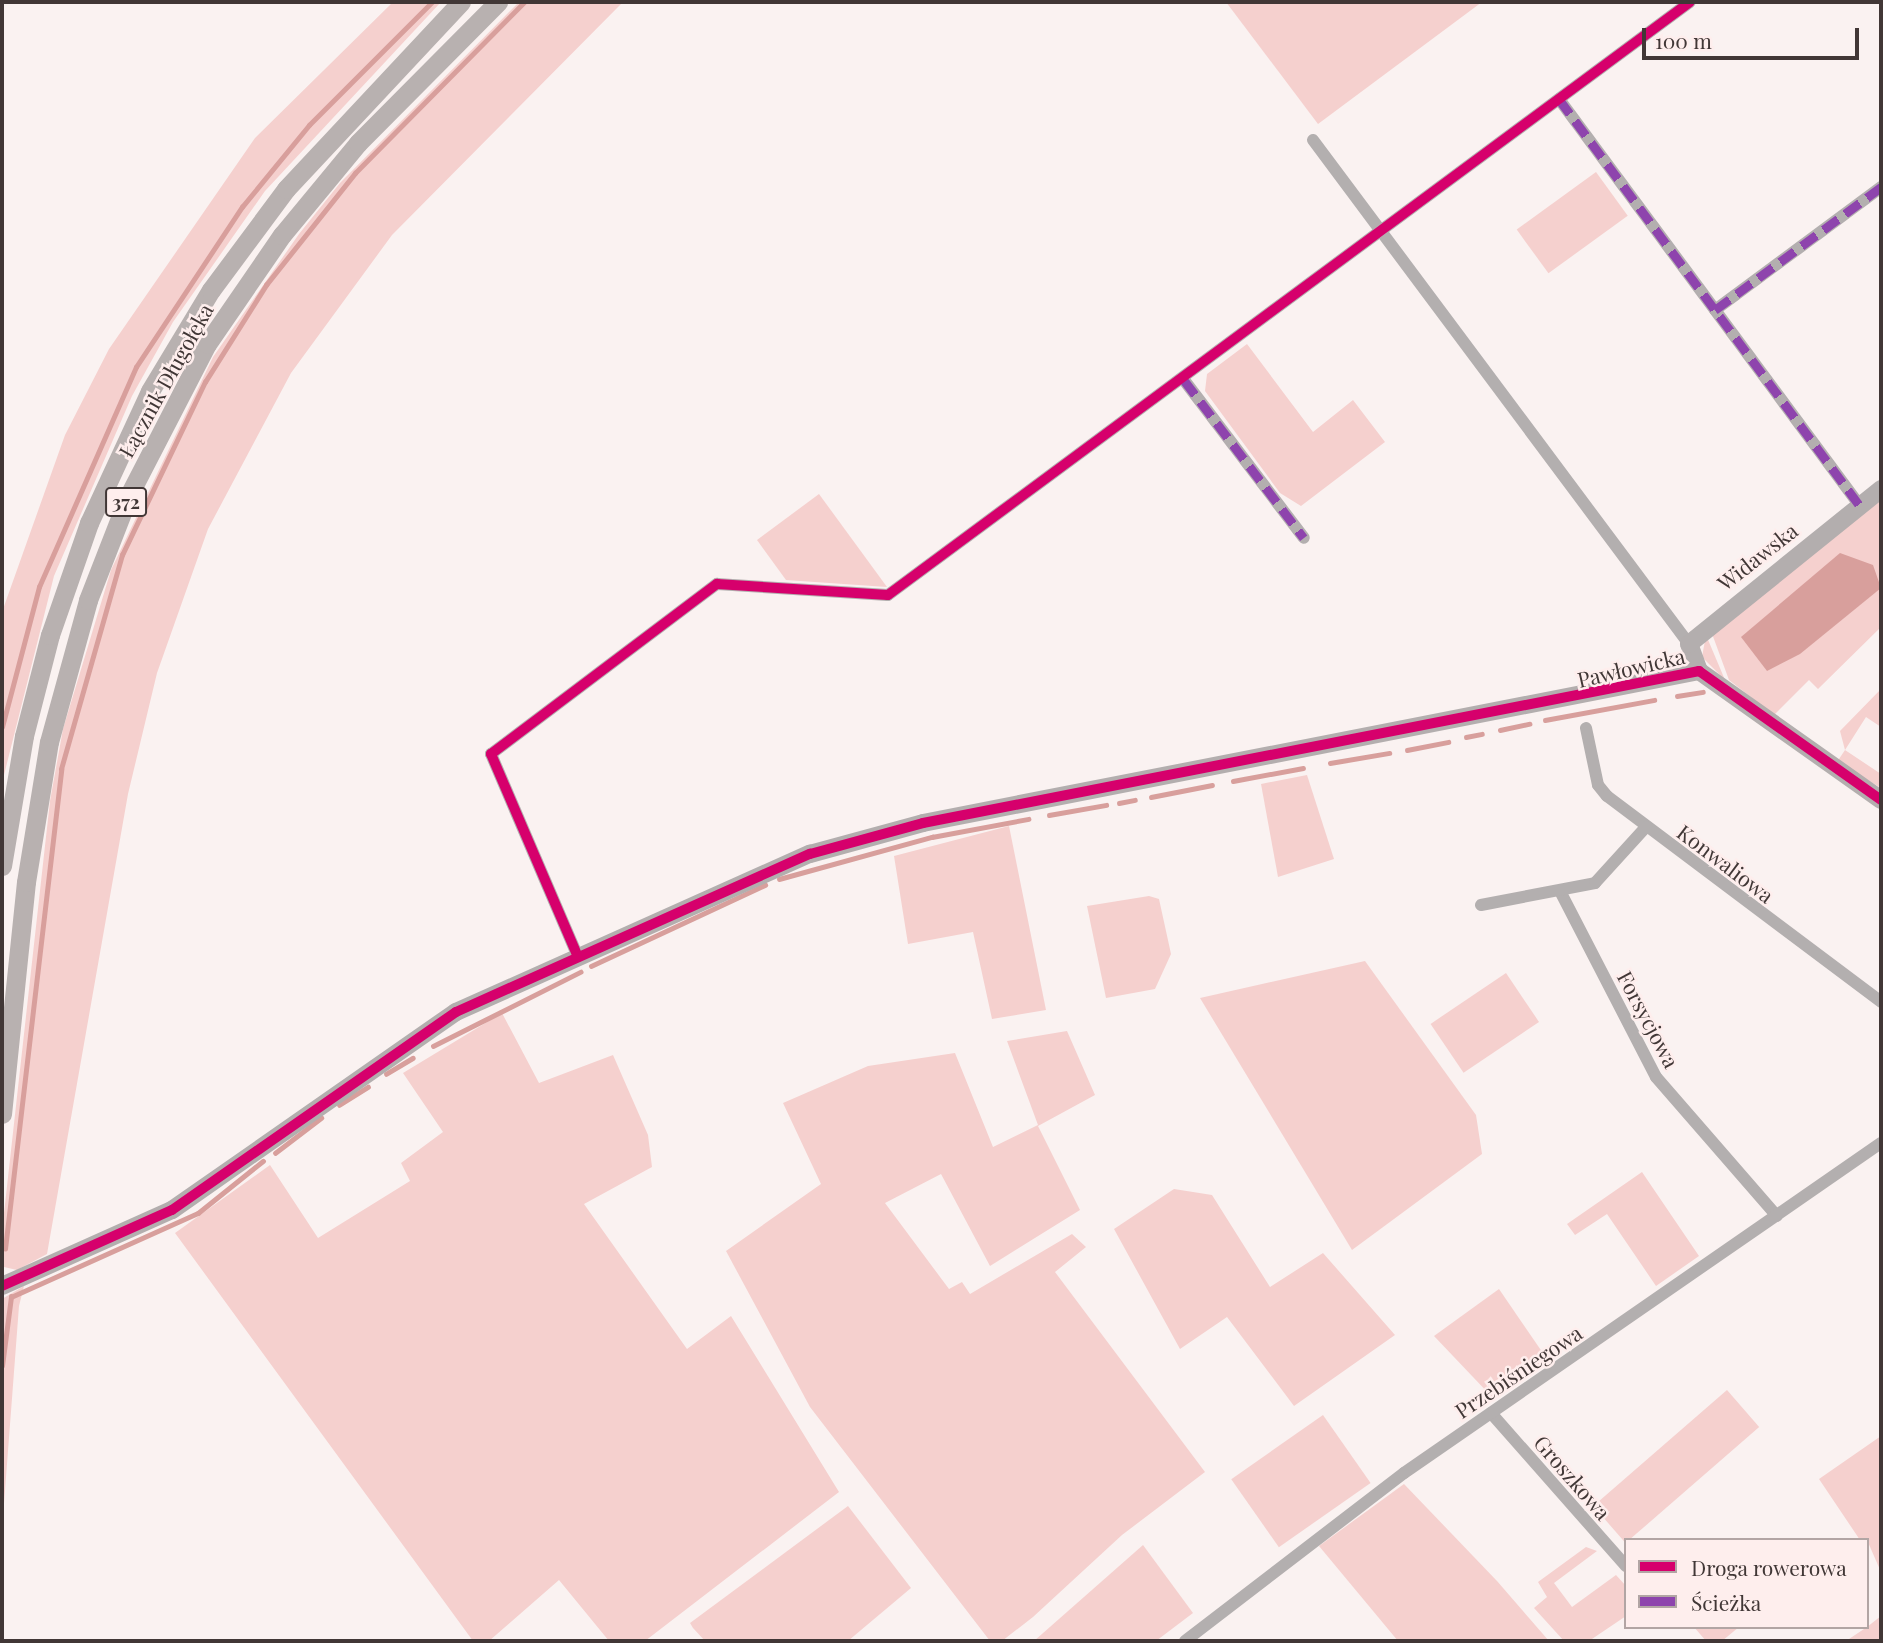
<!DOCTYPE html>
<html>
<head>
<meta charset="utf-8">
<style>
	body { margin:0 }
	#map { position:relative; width:1883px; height:1643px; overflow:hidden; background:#faf2f1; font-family:"Playfair Display",serif }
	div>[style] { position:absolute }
	.green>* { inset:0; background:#f5d0ce; transform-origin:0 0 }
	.water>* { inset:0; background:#d89f9c }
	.stream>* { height:4.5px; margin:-2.25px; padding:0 2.25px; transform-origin:2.25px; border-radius:2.25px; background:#d89f9c }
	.street>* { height:12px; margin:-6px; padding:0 6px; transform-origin:6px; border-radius:6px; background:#b3afaf }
	.secondary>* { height:18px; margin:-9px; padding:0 9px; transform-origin:9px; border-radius:9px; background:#b3aeae }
	.primary>* { height:19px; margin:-9.5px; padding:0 9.5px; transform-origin:9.5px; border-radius:9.5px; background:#b8b1b0 }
	.quiet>* { height:9px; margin-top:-4.5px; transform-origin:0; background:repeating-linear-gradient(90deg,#8e44ad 0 18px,transparent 0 27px) }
	.cycleway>* { height:10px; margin:-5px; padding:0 5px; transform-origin:5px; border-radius:5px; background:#d6006c }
	span { translate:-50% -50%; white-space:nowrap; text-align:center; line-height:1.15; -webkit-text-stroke:5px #feeeed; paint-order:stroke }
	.shield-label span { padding:2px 5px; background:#feeeed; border:2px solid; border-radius:5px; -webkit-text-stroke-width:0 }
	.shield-label { font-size:19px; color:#413736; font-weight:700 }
	.street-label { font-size:21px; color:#413736 }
	.frame { position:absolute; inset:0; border:4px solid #413736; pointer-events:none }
	.legend { position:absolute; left:1624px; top:1538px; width:245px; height:91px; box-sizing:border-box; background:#feeeed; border:2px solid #b2a5a4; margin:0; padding:9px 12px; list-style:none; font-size:21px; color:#413736 }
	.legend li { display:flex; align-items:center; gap:14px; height:35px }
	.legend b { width:35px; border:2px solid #b2a5a4 }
	.scale { position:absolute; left:1642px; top:28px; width:217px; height:32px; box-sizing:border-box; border:4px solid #413736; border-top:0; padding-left:9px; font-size:21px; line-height:24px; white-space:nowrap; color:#413736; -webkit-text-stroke:5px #feeeed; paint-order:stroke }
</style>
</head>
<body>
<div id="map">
	<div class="green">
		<div style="clip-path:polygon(393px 2px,441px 2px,265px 191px,173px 322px,132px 396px,54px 576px,2px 783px,2px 612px,65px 435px,109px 349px,255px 138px)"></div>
		<div style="clip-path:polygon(519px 2px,623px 2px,392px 235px,291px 373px,208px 529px,157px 673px,128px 794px,47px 1254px,17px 1270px,4px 1267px,2px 1231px,50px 801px,63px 729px,111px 570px,213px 357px,299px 234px,340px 183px)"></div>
		<div style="clip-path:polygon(1226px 2px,1482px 2px,1318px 124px)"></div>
		<div style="left:1596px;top:172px;width:54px;height:98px;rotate:54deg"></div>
		<div style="clip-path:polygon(1247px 344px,1313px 432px,1353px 400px,1385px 442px,1301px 506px,1280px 493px,1205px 391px,1207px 374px)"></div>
		<div style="clip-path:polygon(819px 494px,887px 587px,786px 580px,757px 540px)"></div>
		<div style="clip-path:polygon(1881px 497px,1881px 627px,1818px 689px,1809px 680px,1774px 715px,1729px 680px,1711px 631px)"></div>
		<div style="clip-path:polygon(1706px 635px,1725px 680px,1702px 657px)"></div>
		<div style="clip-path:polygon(1881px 689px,1881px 727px,1866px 717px,1845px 750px,1881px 774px,1881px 788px,1837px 762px,1845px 750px,1840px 731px)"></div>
		<div style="clip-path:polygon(1307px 775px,1334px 859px,1278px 877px,1261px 784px)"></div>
		<div style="clip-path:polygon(1009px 826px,1046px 1010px,992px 1019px,973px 932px,908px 944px,894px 856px)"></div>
		<div style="clip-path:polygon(1149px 896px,1159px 899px,1171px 954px,1155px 989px,1106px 998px,1087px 906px)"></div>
		<div style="clip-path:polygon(1365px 961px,1476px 1115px,1482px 1154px,1352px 1250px,1200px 998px)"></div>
		<div style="left:1506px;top:973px;width:59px;height:91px;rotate:56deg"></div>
		<div style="clip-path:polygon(502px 1013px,539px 1083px,613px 1055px,648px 1135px,652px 1167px,584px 1204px,687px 1349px,731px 1316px,839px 1492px,645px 1641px,609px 1641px,559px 1580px,489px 1641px,473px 1641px,175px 1233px,270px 1165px,318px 1238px,410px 1181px,401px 1163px,443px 1132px,403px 1073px)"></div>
		<div style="clip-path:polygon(1067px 1031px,1095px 1095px,1038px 1126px,1080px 1210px,990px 1266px,941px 1174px,885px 1203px,949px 1289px,962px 1282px,970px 1294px,1072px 1234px,1086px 1247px,1055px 1272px,1205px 1472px,1122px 1535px,1033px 1617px,1002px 1641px,990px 1641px,810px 1407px,726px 1251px,821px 1184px,783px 1103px,868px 1066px,955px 1053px,993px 1147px,1038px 1125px,1007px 1041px)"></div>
		<div style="clip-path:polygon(1642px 1172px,1699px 1256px,1656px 1286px,1607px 1214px,1575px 1235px,1567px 1224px)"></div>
		<div style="clip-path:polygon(1174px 1189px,1212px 1195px,1270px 1287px,1323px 1253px,1395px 1335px,1294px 1406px,1227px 1317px,1180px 1349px,1114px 1229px)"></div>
		<div style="clip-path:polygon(24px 1286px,19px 1306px,2px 1530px,2px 1299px)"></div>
		<div style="clip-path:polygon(1499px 1289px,1547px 1359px,1492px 1397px,1434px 1336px)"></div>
		<div style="left:1727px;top:1390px;width:49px;height:177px;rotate:49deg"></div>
		<div style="left:1323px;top:1415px;width:83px;height:112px;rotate:55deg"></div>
		<div style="clip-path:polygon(1881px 1436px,1881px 1572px,1867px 1540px,1860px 1540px,1819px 1479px)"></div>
		<div style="clip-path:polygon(1404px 1484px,1497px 1581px,1549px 1641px,1398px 1641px,1319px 1546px)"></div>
		<div style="clip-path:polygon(848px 1506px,911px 1588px,848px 1641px,705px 1641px,693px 1628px,690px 1623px)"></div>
		<div style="clip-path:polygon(1143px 1545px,1193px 1613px,1156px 1641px,1034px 1641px)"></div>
		<div style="clip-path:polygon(1586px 1547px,1597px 1551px,1554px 1583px,1572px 1607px,1616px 1575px,1626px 1586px,1626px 1616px,1589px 1641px,1564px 1641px,1534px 1608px,1547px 1597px,1538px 1582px)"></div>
		<div style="clip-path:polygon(1881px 1616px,1881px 1641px,1846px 1641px,1867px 1627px)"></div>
		<div style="clip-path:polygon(1694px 1627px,1739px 1627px,1722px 1641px,1706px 1641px)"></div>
	</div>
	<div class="water">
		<div style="clip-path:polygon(1840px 553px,1873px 565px,1881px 588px,1800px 654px,1767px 671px,1741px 637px)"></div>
	</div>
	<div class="stream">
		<div style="left:1677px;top:696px;width:26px;rotate:-9deg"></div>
		<div style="left:1545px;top:720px;width:111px;rotate:-10.4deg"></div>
		<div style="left:2px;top:727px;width:145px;rotate:-75.2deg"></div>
		<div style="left:39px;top:587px;width:240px;rotate:-66.2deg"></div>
		<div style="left:136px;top:367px;width:192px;rotate:-56.5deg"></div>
		<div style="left:242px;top:207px;width:106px;rotate:-50.7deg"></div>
		<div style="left:309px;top:125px;width:174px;rotate:-45deg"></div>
		<div style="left:1500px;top:730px;width:30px;rotate:-12deg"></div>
		<div style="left:1466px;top:737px;width:16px;rotate:-11deg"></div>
		<div style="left:1407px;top:750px;width:42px;rotate:-11deg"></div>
		<div style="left:1330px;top:763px;width:60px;rotate:-9.6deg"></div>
		<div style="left:1233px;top:781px;width:71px;rotate:-10.5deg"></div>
		<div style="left:1151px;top:797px;width:62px;rotate:-11.1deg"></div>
		<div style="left:1119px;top:803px;width:16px;rotate:-11deg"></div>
		<div style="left:1049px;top:815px;width:58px;rotate:-10deg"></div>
		<div style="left:779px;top:879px;width:159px;rotate:-15.4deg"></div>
		<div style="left:932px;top:837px;width:98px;rotate:-10.6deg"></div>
		<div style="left:591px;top:966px;width:192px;rotate:-25deg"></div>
		<div style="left:433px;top:1046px;width:165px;rotate:-26.7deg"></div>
		<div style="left:386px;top:1074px;width:31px;rotate:-31deg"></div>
		<div style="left:339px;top:1105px;width:34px;rotate:-32deg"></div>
		<div style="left:275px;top:1153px;width:58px;rotate:-37.3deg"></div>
		<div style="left:5px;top:1249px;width:483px;rotate:-83.3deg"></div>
		<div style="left:61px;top:769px;width:223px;rotate:-74.1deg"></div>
		<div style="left:122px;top:555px;width:192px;rotate:-64.4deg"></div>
		<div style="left:205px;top:382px;width:115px;rotate:-57.8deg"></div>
		<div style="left:266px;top:285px;width:143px;rotate:-51.5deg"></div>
		<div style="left:355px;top:173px;width:240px;rotate:-45.3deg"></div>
		<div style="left:2px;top:1366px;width:70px;rotate:-82.6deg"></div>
		<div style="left:11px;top:1297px;width:205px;rotate:-24.2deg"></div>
		<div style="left:198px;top:1213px;width:83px;rotate:-38.7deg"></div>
	</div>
	<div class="street">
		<div style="left:1559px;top:99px;width:506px;rotate:53.51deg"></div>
		<div style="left:1313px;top:140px;width:629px;rotate:53.28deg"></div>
		<div style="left:1715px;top:310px;width:207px;rotate:-36.5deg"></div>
		<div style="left:1184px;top:380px;width:198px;rotate:52.8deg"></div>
		<div style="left:1586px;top:728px;width:58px;rotate:78.1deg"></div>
		<div style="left:1598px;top:785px;width:14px;rotate:51deg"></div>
		<div style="left:1607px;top:796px;width:343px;rotate:36.9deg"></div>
		<div style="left:1560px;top:891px;width:209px;rotate:62.7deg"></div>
		<div style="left:1656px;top:1077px;width:184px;rotate:49deg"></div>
		<div style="left:1481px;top:905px;width:116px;rotate:-10.9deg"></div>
		<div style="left:1595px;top:883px;width:76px;rotate:-47.7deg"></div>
		<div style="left:578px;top:957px;width:221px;rotate:-113.2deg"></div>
		<div style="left:491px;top:754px;width:283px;rotate:-37deg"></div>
		<div style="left:717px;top:584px;width:171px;rotate:3.7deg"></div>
		<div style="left:888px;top:595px;width:997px;rotate:-36.48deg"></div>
		<div style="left:1491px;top:1413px;width:204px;rotate:48.6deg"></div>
		<div style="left:1185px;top:1641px;width:276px;rotate:-37.5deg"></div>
		<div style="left:1404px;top:1473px;width:580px;rotate:-34.68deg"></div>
	</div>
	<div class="secondary">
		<div style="left:1699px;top:671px;width:29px;rotate:-110deg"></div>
		<div style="left:1689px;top:644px;width:247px;rotate:-38.9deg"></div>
		<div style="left:1699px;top:671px;width:223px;rotate:35.3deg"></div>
		<div style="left:2px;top:1286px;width:186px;rotate:-24.1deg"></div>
		<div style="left:172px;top:1210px;width:346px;rotate:-34.9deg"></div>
		<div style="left:456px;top:1012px;width:388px;rotate:-24.1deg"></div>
		<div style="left:810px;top:854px;width:117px;rotate:-15.3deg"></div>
		<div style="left:923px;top:823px;width:791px;rotate:-11.08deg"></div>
	</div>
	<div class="primary">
		<div style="left:2px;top:866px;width:132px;rotate:-80.4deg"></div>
		<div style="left:24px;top:736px;width:104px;rotate:-75.6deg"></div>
		<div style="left:50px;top:635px;width:119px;rotate:-70.8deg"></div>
		<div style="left:89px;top:523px;width:145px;rotate:-65.2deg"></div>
		<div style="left:150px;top:391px;width:118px;rotate:-58.9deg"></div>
		<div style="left:211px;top:290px;width:126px;rotate:-53.4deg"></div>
		<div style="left:286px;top:189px;width:256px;rotate:-46.9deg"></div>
		<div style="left:2px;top:1114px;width:233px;rotate:-84.1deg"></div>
		<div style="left:26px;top:882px;width:142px;rotate:-80.7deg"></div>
		<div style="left:49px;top:742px;width:147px;rotate:-74.6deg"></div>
		<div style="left:88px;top:600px;width:113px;rotate:-68.7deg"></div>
		<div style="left:129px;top:495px;width:170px;rotate:-62.7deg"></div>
		<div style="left:207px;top:344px;width:132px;rotate:-55.5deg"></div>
		<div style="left:282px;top:235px;width:119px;rotate:-50.4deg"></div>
		<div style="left:358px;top:143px;width:199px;rotate:-45.2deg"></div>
	</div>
	<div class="quiet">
		<div style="left:1559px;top:99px;width:506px;rotate:53.51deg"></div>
		<div style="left:1715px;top:310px;width:207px;rotate:-36.5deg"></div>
		<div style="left:1184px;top:380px;width:198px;rotate:52.8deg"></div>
	</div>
	<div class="cycleway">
		<div style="left:578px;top:957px;width:221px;rotate:-113.2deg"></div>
		<div style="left:491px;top:754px;width:283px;rotate:-37deg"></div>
		<div style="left:717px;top:584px;width:171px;rotate:3.7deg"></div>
		<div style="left:888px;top:595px;width:997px;rotate:-36.48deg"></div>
		<div style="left:2px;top:1286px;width:186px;rotate:-24.1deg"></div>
		<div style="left:172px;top:1210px;width:346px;rotate:-34.9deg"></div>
		<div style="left:456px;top:1012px;width:388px;rotate:-24.1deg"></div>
		<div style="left:810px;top:854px;width:117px;rotate:-15.3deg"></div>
		<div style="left:923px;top:823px;width:791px;rotate:-11.08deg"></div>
		<div style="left:1699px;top:671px;width:223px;rotate:35.3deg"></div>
	</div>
	<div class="shield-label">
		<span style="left:126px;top:502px">372</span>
	</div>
	<div class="street-label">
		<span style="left:165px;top:380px;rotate:-61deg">Łącznik Długołęka</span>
		<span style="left:1757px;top:556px;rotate:-38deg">Widawska</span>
		<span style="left:1631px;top:667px;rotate:-13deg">Pawłowicka</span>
		<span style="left:1726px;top:863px;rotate:37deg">Konwaliowa</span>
		<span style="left:1649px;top:1019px;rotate:62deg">Forsycjowa</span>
		<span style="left:1518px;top:1371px;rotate:-34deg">Przebiśniegowa</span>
		<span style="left:1573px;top:1477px;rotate:49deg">Groszkowa</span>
	</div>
	<div class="frame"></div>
	<ul class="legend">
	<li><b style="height:9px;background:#d6006c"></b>Droga rowerowa</li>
	<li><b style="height:9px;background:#8e44ad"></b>Ścieżka</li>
	</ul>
	<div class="scale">100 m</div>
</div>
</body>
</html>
